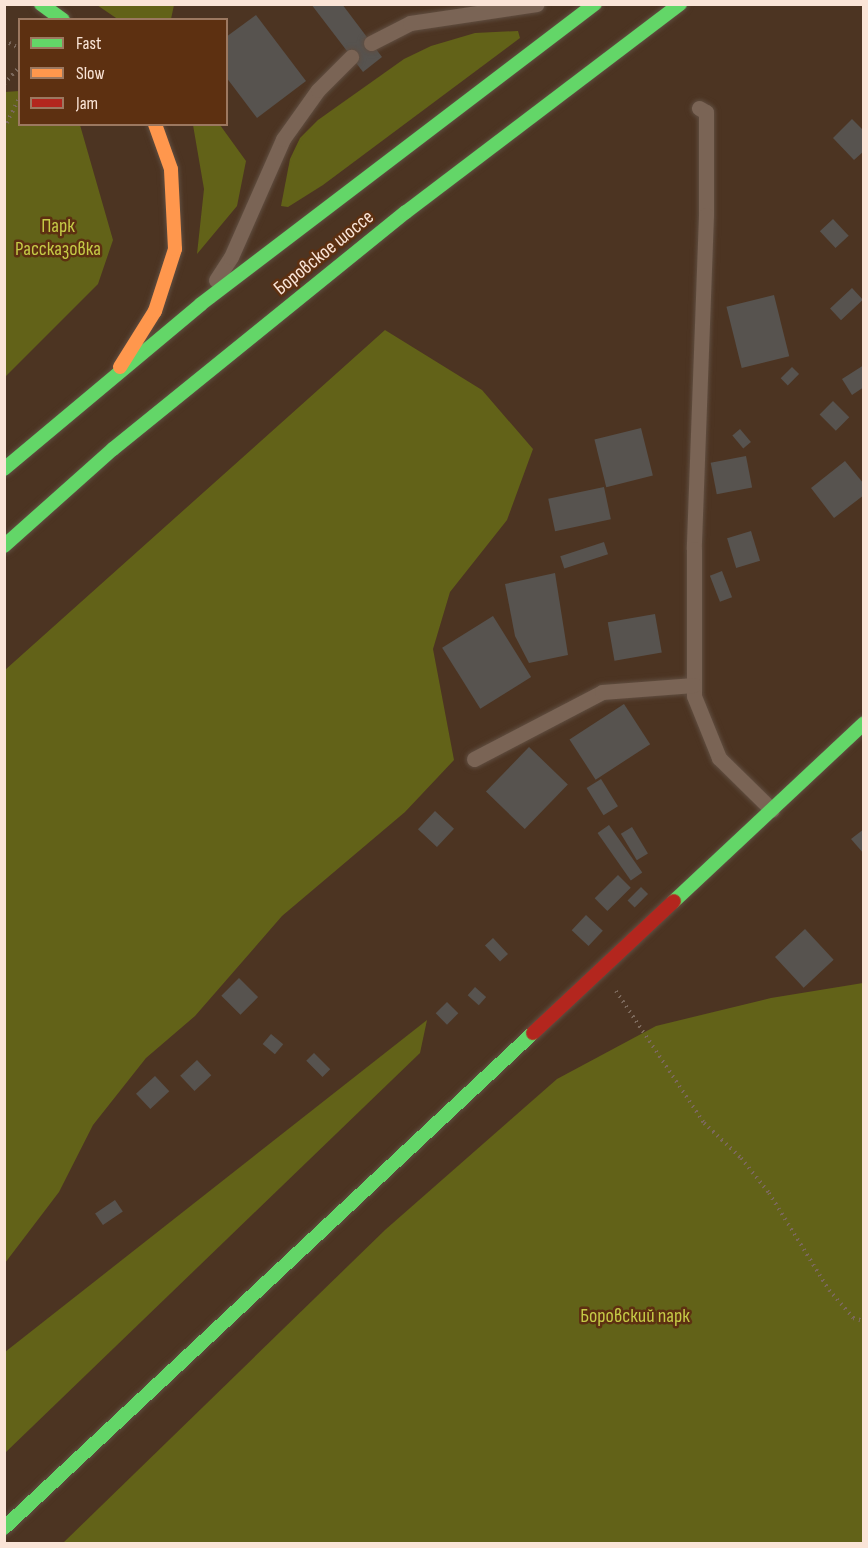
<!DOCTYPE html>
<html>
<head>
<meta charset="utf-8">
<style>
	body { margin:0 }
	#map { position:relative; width:868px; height:1548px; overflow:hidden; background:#4c3422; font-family:"Sofia Sans Condensed",sans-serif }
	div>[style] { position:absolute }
	.green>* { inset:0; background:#626218 }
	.building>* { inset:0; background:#57534f; transform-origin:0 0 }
	.path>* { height:4px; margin-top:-2px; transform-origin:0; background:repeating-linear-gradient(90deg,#7b685b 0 1.5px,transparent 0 6px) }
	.roads { filter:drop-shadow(0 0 2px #604e41) drop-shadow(0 0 2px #604e41) }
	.lane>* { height:15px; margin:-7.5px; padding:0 7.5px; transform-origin:7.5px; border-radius:7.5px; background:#7a6455 }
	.fast>* { height:14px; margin:-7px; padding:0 7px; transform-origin:7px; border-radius:7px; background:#63d668 }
	.slow>* { height:14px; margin:-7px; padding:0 7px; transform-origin:7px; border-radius:7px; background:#ff974d }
	.jam>* { height:14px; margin:-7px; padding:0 7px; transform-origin:7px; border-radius:7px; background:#b3261e }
	span { translate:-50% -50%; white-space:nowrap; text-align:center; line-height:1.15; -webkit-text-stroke:5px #5d3011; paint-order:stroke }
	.park-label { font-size:20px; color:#c5ca46 }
	.street-label { font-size:20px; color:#fae4d7 }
	.frame { position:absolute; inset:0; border:6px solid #fae4d7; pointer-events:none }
	.legend { position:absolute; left:18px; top:18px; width:210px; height:108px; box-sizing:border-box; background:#5d3011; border:2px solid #9c7860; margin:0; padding:8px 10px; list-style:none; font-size:18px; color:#fae4d7 }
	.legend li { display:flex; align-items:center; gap:12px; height:30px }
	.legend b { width:30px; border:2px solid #9c7860 }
</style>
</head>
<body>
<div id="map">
	<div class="green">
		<div style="clip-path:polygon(97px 5px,174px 4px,174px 5px,171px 19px,119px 20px)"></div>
		<div style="clip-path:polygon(518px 31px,520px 38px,323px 185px,288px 207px,281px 206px,290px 159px,300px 138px,318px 120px,404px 59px,431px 46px,475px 33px)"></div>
		<div style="clip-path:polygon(19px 91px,20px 124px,80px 125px,113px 240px,98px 284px,5px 377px,5px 92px)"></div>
		<div style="clip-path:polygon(193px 125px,220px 125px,246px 161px,237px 206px,197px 254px,204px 189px)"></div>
		<div style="clip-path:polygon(385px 330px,482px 390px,533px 449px,507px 520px,450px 592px,433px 649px,454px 760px,405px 812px,282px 916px,195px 1016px,146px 1058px,93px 1125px,59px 1192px,5px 1263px,5px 670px)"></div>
		<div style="clip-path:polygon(863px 983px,863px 1543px,63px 1543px,385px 1230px,557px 1079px,656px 1026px,771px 998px)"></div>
		<div style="clip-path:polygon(427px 1020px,420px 1053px,5px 1453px,5px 1352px)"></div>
	</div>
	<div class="building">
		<div style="clip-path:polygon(311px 4px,342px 4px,382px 57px,363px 72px)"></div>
		<div style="clip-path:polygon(256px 15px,306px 81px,257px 118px,226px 77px,226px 37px)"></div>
		<div style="clip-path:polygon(852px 119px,864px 131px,864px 151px,854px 160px,833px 138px)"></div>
		<div style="left:833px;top:219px;width:23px;height:18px;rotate:47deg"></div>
		<div style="left:852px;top:288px;width:16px;height:30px;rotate:47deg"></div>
		<div style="left:774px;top:295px;width:63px;height:49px;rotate:76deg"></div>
		<div style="clip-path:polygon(864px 365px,864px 387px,852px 395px,842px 379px)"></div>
		<div style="left:792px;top:367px;width:10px;height:16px;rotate:45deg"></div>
		<div style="left:833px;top:401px;width:23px;height:19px;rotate:45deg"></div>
		<div style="left:641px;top:428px;width:49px;height:48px;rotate:76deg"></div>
		<div style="left:740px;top:429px;width:17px;height:10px;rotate:50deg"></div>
		<div style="left:746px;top:456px;width:32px;height:36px;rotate:79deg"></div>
		<div style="clip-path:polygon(845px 461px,864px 484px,864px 495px,834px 518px,811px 488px)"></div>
		<div style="left:604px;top:487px;width:33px;height:57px;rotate:78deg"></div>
		<div style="left:751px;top:531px;width:31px;height:25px;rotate:73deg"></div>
		<div style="left:604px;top:542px;width:13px;height:46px;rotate:72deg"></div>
		<div style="left:722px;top:571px;width:28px;height:13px;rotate:69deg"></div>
		<div style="clip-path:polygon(555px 573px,568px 655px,529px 663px,515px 636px,505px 584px)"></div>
		<div style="left:655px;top:614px;width:39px;height:48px;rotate:80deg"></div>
		<div style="left:493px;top:616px;width:72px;height:60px;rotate:58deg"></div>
		<div style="left:624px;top:704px;width:48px;height:65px;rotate:57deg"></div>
		<div style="left:529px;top:747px;width:54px;height:62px;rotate:44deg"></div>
		<div style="left:601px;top:779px;width:32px;height:17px;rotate:58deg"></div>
		<div style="left:435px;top:811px;width:26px;height:25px;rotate:43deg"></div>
		<div style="left:609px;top:825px;width:58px;height:14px;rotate:55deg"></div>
		<div style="left:632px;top:827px;width:31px;height:13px;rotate:59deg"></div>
		<div style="clip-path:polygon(864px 829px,864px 854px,851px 839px)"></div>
		<div style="left:618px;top:875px;width:18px;height:33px;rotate:45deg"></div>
		<div style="left:641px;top:887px;width:10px;height:19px;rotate:45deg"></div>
		<div style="left:586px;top:915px;width:23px;height:21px;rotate:43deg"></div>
		<div style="left:805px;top:929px;width:42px;height:41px;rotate:47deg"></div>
		<div style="left:493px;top:938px;width:22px;height:11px;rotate:47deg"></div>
		<div style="left:239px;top:978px;width:27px;height:25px;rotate:45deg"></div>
		<div style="left:475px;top:987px;width:15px;height:11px;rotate:42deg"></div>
		<div style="left:447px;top:1002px;width:16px;height:16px;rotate:45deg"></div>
		<div style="left:271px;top:1034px;width:16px;height:13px;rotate:40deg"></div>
		<div style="left:314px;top:1053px;width:23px;height:11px;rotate:45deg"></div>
		<div style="left:197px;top:1060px;width:21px;height:23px;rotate:47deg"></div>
		<div style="left:155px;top:1076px;width:21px;height:26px;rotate:47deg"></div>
		<div style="left:115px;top:1200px;width:14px;height:24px;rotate:56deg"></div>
	</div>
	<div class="path">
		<div style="left:4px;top:40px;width:18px;rotate:29deg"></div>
		<div style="left:4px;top:84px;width:24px;rotate:-48deg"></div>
		<div style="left:4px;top:128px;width:35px;rotate:-63deg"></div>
		<div style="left:616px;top:991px;width:159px;rotate:56.3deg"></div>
		<div style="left:704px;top:1123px;width:51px;rotate:43.4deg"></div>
		<div style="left:741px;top:1158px;width:45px;rotate:51.3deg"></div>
		<div style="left:769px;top:1193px;width:114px;rotate:58.3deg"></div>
		<div style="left:829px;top:1290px;width:37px;rotate:49deg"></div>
		<div style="left:853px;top:1318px;width:11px;rotate:15deg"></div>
	</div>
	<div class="roads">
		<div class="lane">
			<div style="left:371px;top:43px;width:44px;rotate:-27.1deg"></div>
			<div style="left:410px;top:23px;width:128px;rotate:-8.5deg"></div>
			<div style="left:699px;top:108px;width:8px;rotate:30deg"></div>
			<div style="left:706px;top:112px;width:103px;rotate:90deg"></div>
			<div style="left:706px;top:215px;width:334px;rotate:92.1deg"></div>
			<div style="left:694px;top:549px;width:147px;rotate:90deg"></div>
			<div style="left:694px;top:696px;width:67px;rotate:68deg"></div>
			<div style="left:719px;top:758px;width:74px;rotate:44.5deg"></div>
			<div style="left:216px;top:280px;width:27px;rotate:-57deg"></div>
			<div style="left:231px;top:257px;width:129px;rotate:-66.2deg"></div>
			<div style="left:283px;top:139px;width:60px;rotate:-54.5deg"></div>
			<div style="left:318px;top:90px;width:47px;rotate:-45deg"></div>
			<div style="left:474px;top:759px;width:144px;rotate:-27.6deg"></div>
			<div style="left:602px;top:692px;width:92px;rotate:-4.4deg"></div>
		</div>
		<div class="fast">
			<div style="left:41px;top:4px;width:27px;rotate:36deg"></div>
			<div style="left:4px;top:469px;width:257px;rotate:-39.9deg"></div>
			<div style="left:201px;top:304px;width:495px;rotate:-37.3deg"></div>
			<div style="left:4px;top:546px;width:146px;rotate:-41.7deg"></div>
			<div style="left:113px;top:449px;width:377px;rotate:-39deg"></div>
			<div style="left:406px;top:212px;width:344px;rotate:-37.2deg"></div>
			<div style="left:674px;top:901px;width:260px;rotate:-43.1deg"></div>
			<div style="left:4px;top:1528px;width:724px;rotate:-43.1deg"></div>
		</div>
		<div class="slow">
			<div style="left:120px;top:367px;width:66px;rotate:-58deg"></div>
			<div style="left:155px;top:311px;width:65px;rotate:-72.1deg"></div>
			<div style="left:175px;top:249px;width:80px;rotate:-92.9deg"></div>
			<div style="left:171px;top:169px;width:48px;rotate:-109.6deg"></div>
		</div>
		<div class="jam">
			<div style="left:533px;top:1033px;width:193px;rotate:-43.1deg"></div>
		</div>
	</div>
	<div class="park-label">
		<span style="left:58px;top:238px">Парк<br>Рассказовка</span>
		<span style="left:635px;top:1316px">Боровский парк</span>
	</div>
	<div class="street-label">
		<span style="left:324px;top:253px;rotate:-39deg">Боровское шоссе</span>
	</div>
	<div class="frame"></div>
	<ul class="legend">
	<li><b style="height:8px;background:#63d668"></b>Fast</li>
	<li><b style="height:8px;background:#ff974d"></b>Slow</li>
	<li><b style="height:8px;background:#b3261e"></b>Jam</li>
	</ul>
</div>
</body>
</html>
